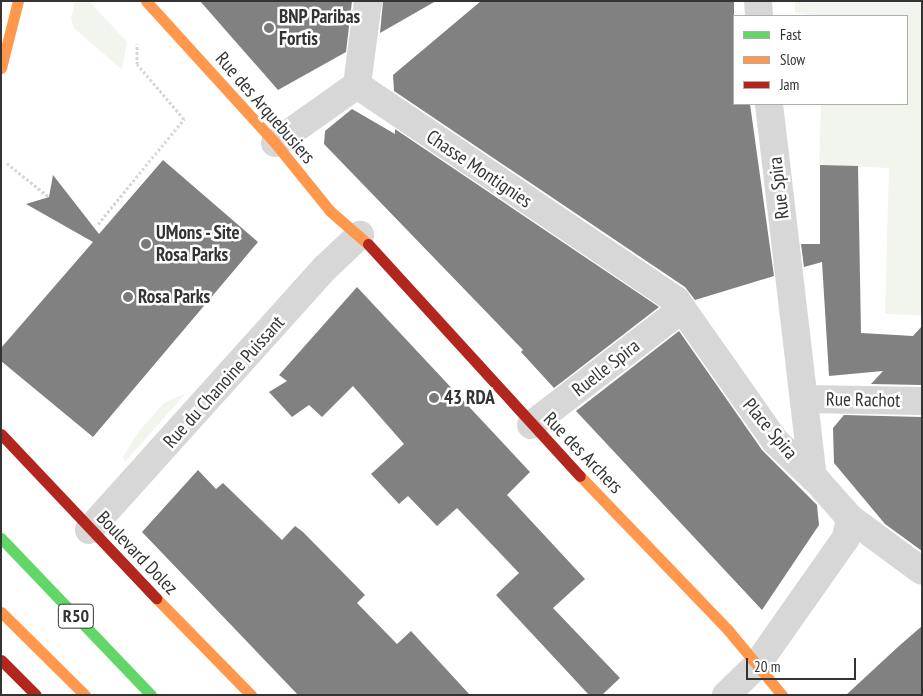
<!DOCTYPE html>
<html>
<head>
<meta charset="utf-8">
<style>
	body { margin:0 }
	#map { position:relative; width:923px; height:696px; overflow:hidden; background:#fff; font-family:"PT Sans Narrow",sans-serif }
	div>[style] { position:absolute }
	.green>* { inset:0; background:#f1f5ed }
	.building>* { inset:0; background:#818181 }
	.path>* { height:3px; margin-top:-1.5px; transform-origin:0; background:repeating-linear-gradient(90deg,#d6d6d6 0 2.5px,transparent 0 5px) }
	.street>* { height:28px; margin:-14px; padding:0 14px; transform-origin:14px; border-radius:14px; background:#d7d7d7 }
	.fast>* { height:11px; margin:-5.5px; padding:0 5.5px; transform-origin:5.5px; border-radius:5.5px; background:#63d668 }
	.slow>* { height:11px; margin:-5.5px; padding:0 5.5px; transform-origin:5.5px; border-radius:5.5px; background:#ff974d }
	.jam>* { height:11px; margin:-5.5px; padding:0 5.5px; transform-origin:5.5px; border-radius:5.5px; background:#b3261e }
	.dots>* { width:14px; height:14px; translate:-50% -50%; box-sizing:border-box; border:2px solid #fff; border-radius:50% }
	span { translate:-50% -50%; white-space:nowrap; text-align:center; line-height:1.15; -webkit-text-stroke:5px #fff; paint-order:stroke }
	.shield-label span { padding:1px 4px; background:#fff; border:1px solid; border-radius:4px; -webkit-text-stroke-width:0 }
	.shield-label { font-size:18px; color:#333; font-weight:700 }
	.poi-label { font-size:19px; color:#333; font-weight:700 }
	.left { translate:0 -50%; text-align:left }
	.street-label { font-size:19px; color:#333 }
	.frame { position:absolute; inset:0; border:2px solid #333; pointer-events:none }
	.legend { position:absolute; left:733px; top:15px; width:175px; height:90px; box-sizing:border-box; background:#fff; border:1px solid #adadad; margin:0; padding:6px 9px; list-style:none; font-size:15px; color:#333 }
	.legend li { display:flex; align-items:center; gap:10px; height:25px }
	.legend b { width:25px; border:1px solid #adadad }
	.scale { position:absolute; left:746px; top:658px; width:110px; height:22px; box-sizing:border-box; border:2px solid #333; border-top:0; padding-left:6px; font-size:15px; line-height:18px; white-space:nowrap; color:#333; -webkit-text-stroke:4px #fff; paint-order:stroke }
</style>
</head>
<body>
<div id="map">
	<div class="green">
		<div style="clip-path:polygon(75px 1px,89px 1px,127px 42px,122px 70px,74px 28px,71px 19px)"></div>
		<div style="clip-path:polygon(795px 1px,922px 1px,922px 315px,885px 314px,889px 168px,819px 165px,821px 104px,907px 104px,907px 16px,822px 16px,795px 13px)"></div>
		<div style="clip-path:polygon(186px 393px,125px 462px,123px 457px,139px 431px,164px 403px)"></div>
	</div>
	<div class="building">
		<div style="clip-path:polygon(200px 1px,352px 1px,346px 52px,278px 90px)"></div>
		<div style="clip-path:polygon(383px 1px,436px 1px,380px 33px)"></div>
		<div style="clip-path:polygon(481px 1px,734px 1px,734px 104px,750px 104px,774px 276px,695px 300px,685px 287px,394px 91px,393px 75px)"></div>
		<div style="clip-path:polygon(352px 109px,395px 134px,395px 129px,659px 307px,554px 388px,521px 352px,523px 350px,324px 144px,325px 131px)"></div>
		<div style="clip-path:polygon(163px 160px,258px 242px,93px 437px,1px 361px,1px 348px,93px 242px,26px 204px,49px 197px,53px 175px,99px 234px)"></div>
		<div style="clip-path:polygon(820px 165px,858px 166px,861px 333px,913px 336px,922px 326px,922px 385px,871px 384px,883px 371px,829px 376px,822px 262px,804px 267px,801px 244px,820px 244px)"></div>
		<div style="clip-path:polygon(357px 287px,530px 472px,507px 495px,585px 579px,553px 608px,620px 678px,602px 695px,589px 695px,496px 595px,519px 573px,457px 508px,437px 526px,408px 496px,399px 504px,371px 474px,404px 444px,353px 386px,322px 417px,309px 405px,292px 417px,269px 392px,287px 381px,279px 375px)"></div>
		<div style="clip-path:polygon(679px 331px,762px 450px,817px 505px,819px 525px,762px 610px,576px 411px)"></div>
		<div style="clip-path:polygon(844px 415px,922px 417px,922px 551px,885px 524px,834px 463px,833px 428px)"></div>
		<div style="clip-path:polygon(198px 470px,216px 489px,223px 483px,282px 540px,295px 526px,303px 532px,365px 595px,357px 603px,397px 644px,411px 631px,470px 695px,298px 695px,142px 532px)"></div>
		<div style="clip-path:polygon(922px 626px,922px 695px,846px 695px,899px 646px)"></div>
	</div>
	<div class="path">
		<div style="left:7px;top:163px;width:54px;rotate:39deg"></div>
		<div style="left:98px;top:224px;width:136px;rotate:-50.7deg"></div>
		<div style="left:184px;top:119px;width:72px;rotate:-130.5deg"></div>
		<div style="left:137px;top:64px;width:20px;rotate:-90deg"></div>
	</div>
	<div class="street">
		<div style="left:758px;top:1px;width:15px;rotate:86deg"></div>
		<div style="left:357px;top:85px;width:85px;rotate:-82.5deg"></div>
		<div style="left:769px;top:104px;width:376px;rotate:83.3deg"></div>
		<div style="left:275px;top:143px;width:100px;rotate:-35.3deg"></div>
		<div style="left:357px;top:85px;width:385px;rotate:34deg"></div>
		<div style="left:676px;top:300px;width:172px;rotate:54.9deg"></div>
		<div style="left:775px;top:441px;width:59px;rotate:43.6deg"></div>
		<div style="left:818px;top:482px;width:48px;rotate:48.4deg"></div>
		<div style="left:805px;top:399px;width:117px;rotate:1deg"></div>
		<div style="left:531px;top:425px;width:189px;rotate:-37.5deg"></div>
		<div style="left:89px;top:530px;width:354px;rotate:-48deg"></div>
		<div style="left:326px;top:267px;width:47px;rotate:-43.3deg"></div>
		<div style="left:726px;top:695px;width:42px;rotate:-44deg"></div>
		<div style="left:756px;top:666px;width:156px;rotate:-54.9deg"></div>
		<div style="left:846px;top:538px;width:20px;rotate:-79deg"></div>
		<div style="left:850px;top:518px;width:89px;rotate:36.4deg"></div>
	</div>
	<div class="fast">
		<div style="left:1px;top:538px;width:217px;rotate:46.3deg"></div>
	</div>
	<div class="slow">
		<div style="left:146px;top:1px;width:192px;rotate:47.7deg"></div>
		<div style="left:275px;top:143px;width:87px;rotate:51deg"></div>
		<div style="left:330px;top:211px;width:50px;rotate:41deg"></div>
		<div style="left:1px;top:68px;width:69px;rotate:-75.8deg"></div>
		<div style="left:580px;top:476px;width:214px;rotate:46.1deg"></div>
		<div style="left:728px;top:630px;width:85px;rotate:50.3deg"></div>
		<div style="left:156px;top:598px;width:136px;rotate:45.6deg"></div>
		<div style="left:1px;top:612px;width:118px;rotate:44.7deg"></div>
	</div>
	<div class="jam">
		<div style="left:368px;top:244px;width:314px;rotate:47.6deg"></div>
		<div style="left:1px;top:434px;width:226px;rotate:46.6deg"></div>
		<div style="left:1px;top:660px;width:49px;rotate:45deg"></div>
	</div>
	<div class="dots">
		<div style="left:269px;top:28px;background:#7a7a7a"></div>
		<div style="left:146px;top:244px;background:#7a7a7a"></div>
		<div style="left:128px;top:297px;background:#7a7a7a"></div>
		<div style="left:434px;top:398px;background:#7a7a7a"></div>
	</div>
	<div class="shield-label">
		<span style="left:76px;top:616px">R50</span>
	</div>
	<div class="poi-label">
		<span class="left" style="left:279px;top:28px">BNP Paribas<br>Fortis</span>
		<span class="left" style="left:156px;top:244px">UMons - Site<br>Rosa Parks</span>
		<span class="left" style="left:138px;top:297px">Rosa Parks</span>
		<span class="left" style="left:444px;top:398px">43 RDA</span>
	</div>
	<div class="street-label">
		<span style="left:265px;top:108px;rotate:49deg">Rue des Arquebusiers</span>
		<span style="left:479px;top:169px;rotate:34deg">Chasse Montignies</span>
		<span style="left:779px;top:188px;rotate:-97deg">Rue Spira</span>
		<span style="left:606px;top:368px;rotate:-38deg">Ruelle Spira</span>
		<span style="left:224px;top:382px;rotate:-48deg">Rue du Chanoine Puissant</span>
		<span style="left:863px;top:400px;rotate:1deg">Rue Rachot</span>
		<span style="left:770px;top:429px;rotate:50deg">Place Spira</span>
		<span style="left:583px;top:453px;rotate:46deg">Rue des Archers</span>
		<span style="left:137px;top:553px;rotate:46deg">Boulevard Dolez</span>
	</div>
	<div class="frame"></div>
	<ul class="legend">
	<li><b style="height:6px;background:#63d668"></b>Fast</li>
	<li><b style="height:6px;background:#ff974d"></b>Slow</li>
	<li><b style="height:6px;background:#b3261e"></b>Jam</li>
	</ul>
	<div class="scale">20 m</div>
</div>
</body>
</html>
